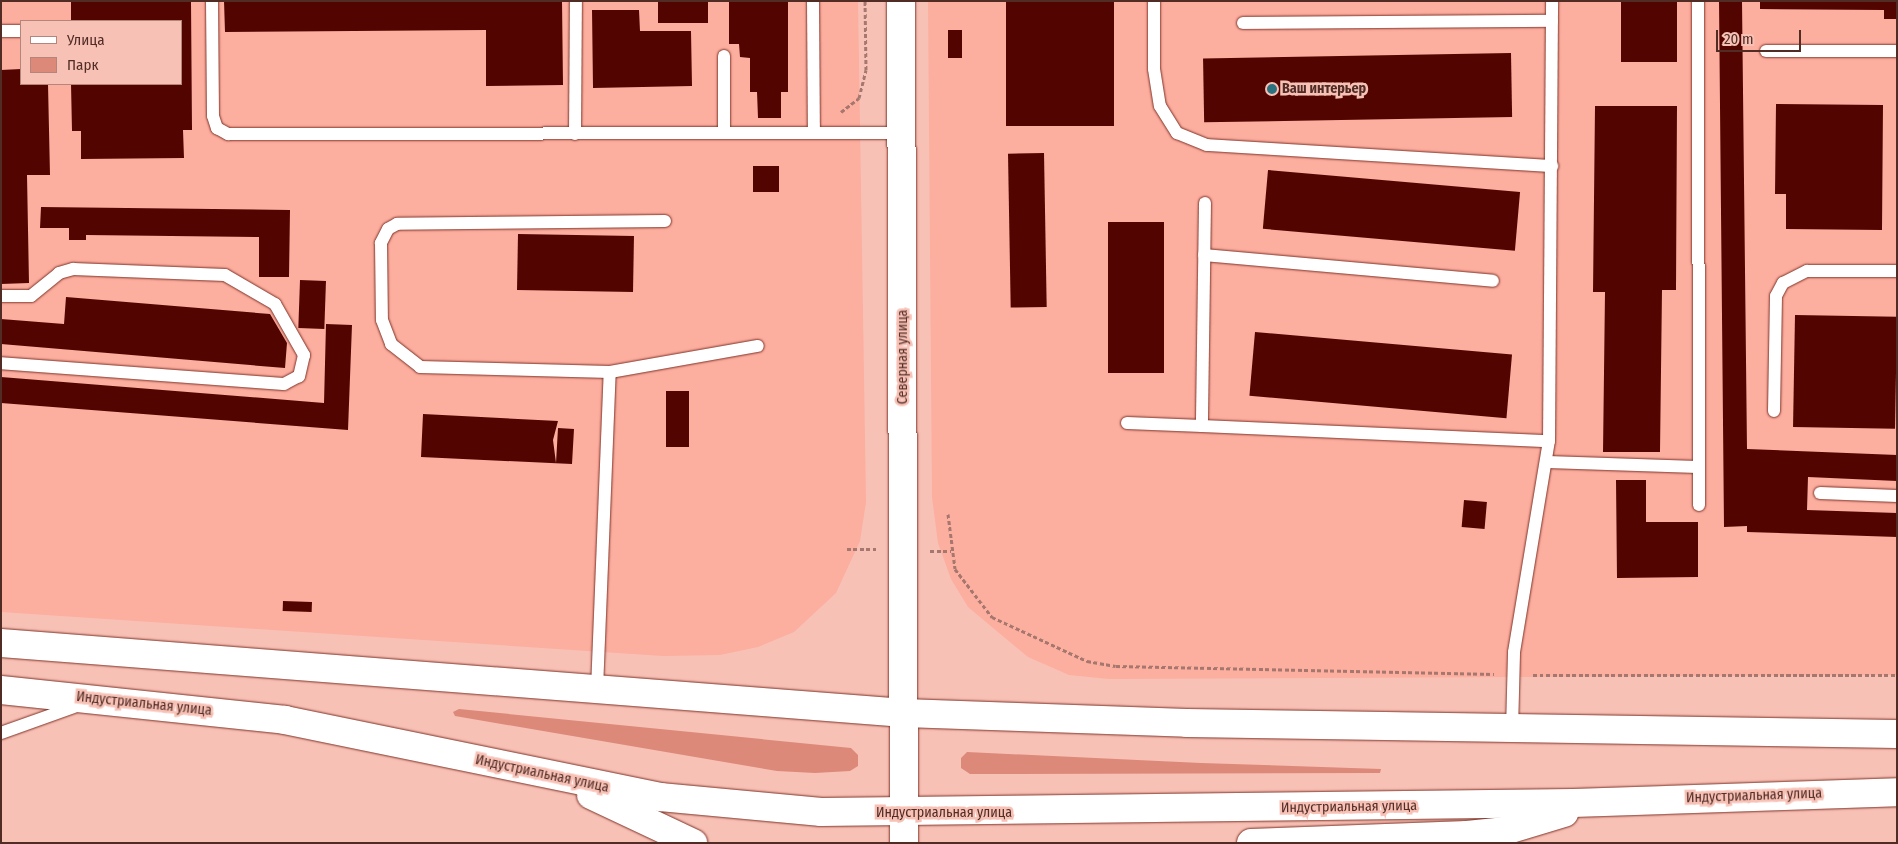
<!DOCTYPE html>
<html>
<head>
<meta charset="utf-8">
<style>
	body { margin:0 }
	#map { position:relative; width:1898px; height:844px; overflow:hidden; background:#f8c1b6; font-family:"Fira Sans Condensed",sans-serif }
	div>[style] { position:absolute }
	.built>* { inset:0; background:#fcae9f }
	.green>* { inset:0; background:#dc8979 }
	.building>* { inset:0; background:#520500; transform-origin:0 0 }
	.path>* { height:3px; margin-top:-1.5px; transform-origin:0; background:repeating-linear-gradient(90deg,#a5776e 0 4px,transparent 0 6.5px) }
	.roads { filter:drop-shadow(0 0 1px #803327) drop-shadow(0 0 1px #803327) }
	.lane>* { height:12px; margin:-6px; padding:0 6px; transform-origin:6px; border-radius:6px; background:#fff }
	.secondary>* { height:28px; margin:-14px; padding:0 14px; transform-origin:14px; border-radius:14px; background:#fff }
	.primary>* { height:28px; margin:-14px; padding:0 14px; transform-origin:14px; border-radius:14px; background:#fff }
	.dots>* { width:14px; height:14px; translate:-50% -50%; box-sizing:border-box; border:2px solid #f8c1b6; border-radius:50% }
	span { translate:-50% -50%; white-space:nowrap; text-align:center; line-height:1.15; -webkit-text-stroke:5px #f8c1b6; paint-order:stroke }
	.poi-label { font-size:14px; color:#502c25; font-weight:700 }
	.left { translate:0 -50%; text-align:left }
	.street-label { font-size:14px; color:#502c25 }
	.frame { position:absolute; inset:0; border:2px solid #502c25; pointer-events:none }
	.legend { position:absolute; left:20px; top:20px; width:162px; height:65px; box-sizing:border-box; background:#f8c1b6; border:1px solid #b5857c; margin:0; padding:6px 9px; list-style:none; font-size:15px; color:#502c25 }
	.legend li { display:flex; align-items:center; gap:10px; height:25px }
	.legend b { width:25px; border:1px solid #b5857c }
	.scale { position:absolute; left:1716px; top:30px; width:85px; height:22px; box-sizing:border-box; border:2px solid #502c25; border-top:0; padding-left:6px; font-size:15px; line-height:18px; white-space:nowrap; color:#502c25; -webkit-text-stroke:4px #f8c1b6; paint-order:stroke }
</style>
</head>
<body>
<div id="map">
	<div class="built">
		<div style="clip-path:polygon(evenodd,1px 1px,858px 1px,866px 502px,860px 541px,836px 593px,794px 632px,758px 647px,720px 655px,663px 656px,1px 612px,1px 1px,21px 21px,181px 21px,181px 84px,21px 84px,21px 21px)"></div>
		<div style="clip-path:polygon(928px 1px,1897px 1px,1897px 675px,1109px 679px,1069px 675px,1028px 657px,968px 607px,951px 579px,938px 543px,932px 497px)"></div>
	</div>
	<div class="green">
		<div style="clip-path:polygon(459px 709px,851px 748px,858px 755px,858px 766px,850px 771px,815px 773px,777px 771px,455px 716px,453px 712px)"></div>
		<div style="clip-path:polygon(967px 752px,1201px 763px,1381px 769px,1380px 773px,970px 774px,961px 768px,961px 758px)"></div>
	</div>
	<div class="building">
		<div style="clip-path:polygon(71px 1px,191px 1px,192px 130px,183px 130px,184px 158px,81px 159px,81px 131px,72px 131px,71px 84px,181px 84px,181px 21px,71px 21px)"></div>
		<div style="clip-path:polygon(224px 1px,562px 1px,563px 85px,486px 86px,486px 30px,225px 32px)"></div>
		<div style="left:658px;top:1px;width:50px;height:22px"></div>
		<div style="clip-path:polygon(729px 1px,788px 1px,788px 92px,781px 92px,781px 118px,758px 118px,757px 92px,750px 92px,750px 58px,740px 57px,739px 44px,729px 44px)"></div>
		<div style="left:1006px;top:1px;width:108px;height:125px"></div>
		<div style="left:1621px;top:1px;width:56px;height:61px"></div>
		<div style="clip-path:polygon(1719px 1px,1742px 1px,1747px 449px,1897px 455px,1897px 481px,1808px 477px,1807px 510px,1897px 513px,1897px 537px,1747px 532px,1747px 526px,1724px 527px)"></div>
		<div style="clip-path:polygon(1760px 1px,1897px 1px,1897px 19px,1884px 19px,1884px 10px,1760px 9px)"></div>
		<div style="clip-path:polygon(592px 10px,639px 10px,640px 31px,691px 31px,692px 86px,593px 88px)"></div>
		<div style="left:948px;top:30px;width:14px;height:28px"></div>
		<div style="left:1511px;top:53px;width:64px;height:308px;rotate:89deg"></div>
		<div style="clip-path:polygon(21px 69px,21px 84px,48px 84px,50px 175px,27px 175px,29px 283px,1px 284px,1px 70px)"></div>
		<div style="clip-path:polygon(1776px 104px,1883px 105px,1882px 230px,1786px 229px,1786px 194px,1775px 194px)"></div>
		<div style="clip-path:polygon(1595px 106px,1677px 106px,1676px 290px,1662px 290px,1660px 452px,1603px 452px,1605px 292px,1593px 292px)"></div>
		<div style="left:1044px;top:153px;width:154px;height:36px;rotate:89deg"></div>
		<div style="left:753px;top:166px;width:26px;height:26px"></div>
		<div style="left:1268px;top:170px;width:253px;height:59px;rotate:5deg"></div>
		<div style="clip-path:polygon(41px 207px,290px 210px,289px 277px,259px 277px,259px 237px,86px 235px,86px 240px,69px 240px,69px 228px,40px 228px)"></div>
		<div style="left:1108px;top:222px;width:56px;height:151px"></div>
		<div style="left:518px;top:234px;width:116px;height:56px;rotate:1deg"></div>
		<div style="left:300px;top:280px;width:26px;height:48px;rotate:2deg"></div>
		<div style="clip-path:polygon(66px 297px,270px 314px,287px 343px,285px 368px,1px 344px,1px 319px,64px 324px)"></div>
		<div style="left:1795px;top:315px;width:102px;height:112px;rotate:1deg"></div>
		<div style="clip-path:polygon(326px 324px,352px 325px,348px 430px,1px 403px,1px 377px,324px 403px)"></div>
		<div style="left:1255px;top:332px;width:258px;height:64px;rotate:5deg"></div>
		<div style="left:666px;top:391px;width:23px;height:56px"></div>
		<div style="clip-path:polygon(423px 414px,558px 421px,553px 440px,556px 463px,558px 428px,574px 429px,572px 464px,421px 457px)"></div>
		<div style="clip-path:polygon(1616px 480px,1646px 480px,1646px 522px,1698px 522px,1698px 577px,1617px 578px)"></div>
		<div style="left:1464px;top:500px;width:23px;height:27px;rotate:5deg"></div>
		<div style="left:283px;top:601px;width:29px;height:10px;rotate:2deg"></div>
	</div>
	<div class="path">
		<div style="left:841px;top:112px;width:23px;rotate:-38deg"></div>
		<div style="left:859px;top:98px;width:29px;rotate:-76deg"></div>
		<div style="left:866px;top:70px;width:69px;rotate:-90.8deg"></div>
		<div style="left:948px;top:514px;width:55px;rotate:82.7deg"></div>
		<div style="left:955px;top:569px;width:61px;rotate:52.4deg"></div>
		<div style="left:992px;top:617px;width:105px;rotate:24.9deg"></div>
		<div style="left:1087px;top:661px;width:29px;rotate:10deg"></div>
		<div style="left:1116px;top:666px;width:378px;rotate:1.2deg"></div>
		<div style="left:847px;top:549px;width:29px"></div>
		<div style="left:930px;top:551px;width:21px"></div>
		<div style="left:1533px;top:675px;width:364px"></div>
	</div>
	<div class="roads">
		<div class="lane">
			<div style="left:212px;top:1px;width:115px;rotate:89.5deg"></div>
			<div style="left:213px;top:116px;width:13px;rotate:72deg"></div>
			<div style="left:217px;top:128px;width:13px;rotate:29deg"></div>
			<div style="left:228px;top:134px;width:674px;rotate:-0.09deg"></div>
			<div style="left:813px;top:1px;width:132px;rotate:89.6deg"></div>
			<div style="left:1154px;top:1px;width:68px;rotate:90deg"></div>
			<div style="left:1154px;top:69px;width:37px;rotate:81deg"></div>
			<div style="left:1160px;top:106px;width:32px;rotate:58deg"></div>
			<div style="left:1177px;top:133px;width:32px;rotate:22deg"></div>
			<div style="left:1207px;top:145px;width:346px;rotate:3.5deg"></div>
			<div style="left:1698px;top:1px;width:504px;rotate:89.89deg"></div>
			<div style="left:1243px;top:23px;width:309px;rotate:-0.4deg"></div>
			<div style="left:1px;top:31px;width:20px"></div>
			<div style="left:1766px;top:51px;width:131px"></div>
			<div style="left:724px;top:56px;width:77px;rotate:90deg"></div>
			<div style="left:575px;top:134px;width:133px;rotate:-89.6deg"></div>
			<div style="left:1205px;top:203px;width:223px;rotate:90.8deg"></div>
			<div style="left:1202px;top:426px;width:347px;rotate:2.5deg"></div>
			<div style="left:665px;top:221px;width:268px;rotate:179.4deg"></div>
			<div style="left:397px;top:224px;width:10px;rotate:151deg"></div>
			<div style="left:388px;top:229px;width:16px;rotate:117deg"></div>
			<div style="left:381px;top:243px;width:77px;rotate:89.3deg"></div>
			<div style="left:382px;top:320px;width:26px;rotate:69deg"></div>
			<div style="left:391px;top:344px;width:37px;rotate:38deg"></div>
			<div style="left:420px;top:367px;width:190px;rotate:1.5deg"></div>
			<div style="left:610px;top:372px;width:150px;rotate:-10deg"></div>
			<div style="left:1204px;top:255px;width:290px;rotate:5.1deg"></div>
			<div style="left:1px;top:296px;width:30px"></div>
			<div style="left:31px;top:296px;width:36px;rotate:-39deg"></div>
			<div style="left:59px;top:273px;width:15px;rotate:-16deg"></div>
			<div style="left:73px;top:269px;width:152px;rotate:2.3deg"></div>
			<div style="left:225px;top:275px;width:58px;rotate:30.1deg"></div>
			<div style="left:275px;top:304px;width:59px;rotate:60.4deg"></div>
			<div style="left:304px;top:355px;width:22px;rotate:103deg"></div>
			<div style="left:299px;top:376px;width:17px;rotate:152deg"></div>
			<div style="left:284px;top:384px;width:284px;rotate:-175.8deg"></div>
			<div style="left:1774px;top:411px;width:115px;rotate:-89deg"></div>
			<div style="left:1776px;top:296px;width:15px;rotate:-62deg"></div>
			<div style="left:1783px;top:283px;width:27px;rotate:-27deg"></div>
			<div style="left:1807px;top:271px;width:90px"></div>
			<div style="left:1127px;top:423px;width:75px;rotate:2.3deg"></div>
			<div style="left:1546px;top:462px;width:153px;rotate:1.9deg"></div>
			<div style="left:1820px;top:493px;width:77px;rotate:2.2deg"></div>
			<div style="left:597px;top:689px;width:317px;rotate:-87.7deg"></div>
			<div style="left:1512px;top:730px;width:78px;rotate:-88.5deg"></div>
			<div style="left:1514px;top:652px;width:214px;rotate:-80.6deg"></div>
			<div style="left:1549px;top:441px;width:440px;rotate:-89.6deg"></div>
			<div style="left:1px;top:733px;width:77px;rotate:-19.6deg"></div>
		</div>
		<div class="secondary">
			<div style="left:901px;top:1px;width:842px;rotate:89.8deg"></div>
		</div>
		<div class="primary">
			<div style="left:1px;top:643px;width:906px;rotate:4.43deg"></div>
			<div style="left:904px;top:713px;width:283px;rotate:2deg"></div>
			<div style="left:1187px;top:723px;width:710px;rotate:0.89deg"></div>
			<div style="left:1px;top:690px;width:286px;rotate:6deg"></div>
			<div style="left:285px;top:720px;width:383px;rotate:11.6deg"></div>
			<div style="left:660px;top:797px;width:162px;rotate:5.3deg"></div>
			<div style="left:821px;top:812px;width:752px;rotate:-0.69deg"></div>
			<div style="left:1573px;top:803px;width:324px;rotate:-1.9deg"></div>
			<div style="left:591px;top:795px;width:113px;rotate:25.2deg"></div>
			<div style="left:1251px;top:843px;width:216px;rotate:-2.1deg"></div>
			<div style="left:1467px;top:835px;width:37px;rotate:-6deg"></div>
			<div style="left:1504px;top:831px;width:63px;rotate:-16.7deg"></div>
		</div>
	</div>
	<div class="dots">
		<div style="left:1272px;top:89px;background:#2b727e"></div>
	</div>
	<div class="poi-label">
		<span class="left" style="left:1282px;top:89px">Ваш интерьер</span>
	</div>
	<div class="street-label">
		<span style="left:903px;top:357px;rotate:-90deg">Северная улица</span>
		<span style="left:144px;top:704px;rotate:6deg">Индустриальная улица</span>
		<span style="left:542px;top:774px;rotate:12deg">Индустриальная улица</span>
		<span style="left:1754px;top:796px;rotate:-2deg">Индустриальная улица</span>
		<span style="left:1349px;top:807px;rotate:-1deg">Индустриальная улица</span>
		<span style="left:944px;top:813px">Индустриальная улица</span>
	</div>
	<div class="frame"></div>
	<ul class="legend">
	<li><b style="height:6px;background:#fff"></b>Улица</li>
	<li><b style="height:14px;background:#dc8979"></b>Парк</li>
	</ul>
	<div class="scale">20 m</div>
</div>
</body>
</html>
